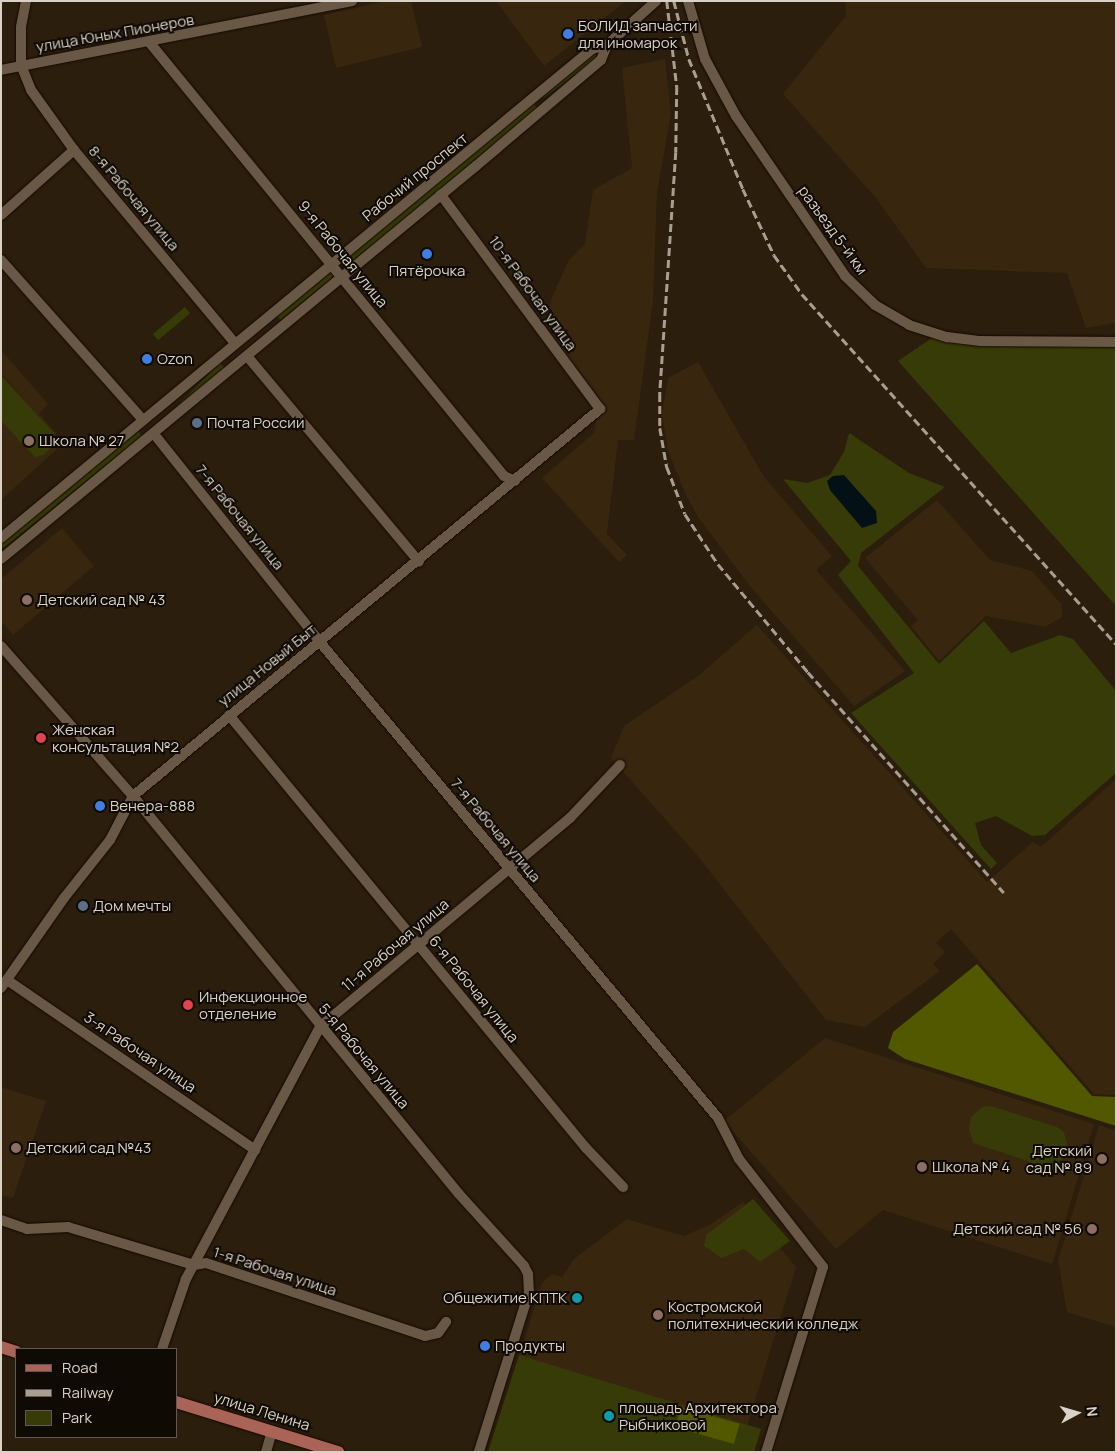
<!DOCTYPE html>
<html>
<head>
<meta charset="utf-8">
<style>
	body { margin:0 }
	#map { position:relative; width:1117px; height:1453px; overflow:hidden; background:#2c1e0d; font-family:Manrope,sans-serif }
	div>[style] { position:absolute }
	.built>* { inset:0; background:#38260e }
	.green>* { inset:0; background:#363b07; transform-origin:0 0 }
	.forest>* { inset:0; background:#515800; transform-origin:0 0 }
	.water>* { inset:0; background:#031116 }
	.roads { filter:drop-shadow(0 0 1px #140800) drop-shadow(0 0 1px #140800) }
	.minor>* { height:10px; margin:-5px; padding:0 5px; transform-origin:5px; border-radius:5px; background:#685845 }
	.major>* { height:12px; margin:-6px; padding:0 6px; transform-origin:6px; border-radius:6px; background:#a96357 }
	.rail>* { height:2.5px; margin-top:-1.25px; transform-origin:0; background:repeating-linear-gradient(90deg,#a99e92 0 8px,transparent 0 12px) }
	.dots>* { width:14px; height:14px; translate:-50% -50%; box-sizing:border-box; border:2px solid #0f0a04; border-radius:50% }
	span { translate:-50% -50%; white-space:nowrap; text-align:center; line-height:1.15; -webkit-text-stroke:4px #0f0a04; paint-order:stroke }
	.poi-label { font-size:15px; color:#dbd2c7 }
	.left { translate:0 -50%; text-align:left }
	.right { translate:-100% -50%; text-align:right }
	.street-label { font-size:15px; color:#dbd2c7 }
	.frame { position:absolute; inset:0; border:2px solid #dbd2c7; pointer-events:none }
	.legend { position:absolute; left:15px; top:1348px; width:162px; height:90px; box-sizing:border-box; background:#0f0a04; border:1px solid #615a52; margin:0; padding:6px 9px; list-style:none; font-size:15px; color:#dbd2c7 }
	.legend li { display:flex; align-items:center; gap:10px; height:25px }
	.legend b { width:25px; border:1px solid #615a52 }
	.north { position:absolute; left:1052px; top:1388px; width:50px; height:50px; -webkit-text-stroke:4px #0f0a04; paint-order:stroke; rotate:84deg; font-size:14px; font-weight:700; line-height:20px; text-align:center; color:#dbd2c7 }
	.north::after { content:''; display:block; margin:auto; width:18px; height:22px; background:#dbd2c7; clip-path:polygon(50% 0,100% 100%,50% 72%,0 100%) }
</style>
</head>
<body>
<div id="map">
	<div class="built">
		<div style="clip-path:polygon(385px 1px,411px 1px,422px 47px,336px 68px,324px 15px)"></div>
		<div style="clip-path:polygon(496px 1px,626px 1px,544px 66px)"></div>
		<div style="clip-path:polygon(845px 1px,1116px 1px,1116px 323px,1086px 328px,1067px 273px,926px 268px,876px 198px,783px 94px,846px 16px)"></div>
		<div style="clip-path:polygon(665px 59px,671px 114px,657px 192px,653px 301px,634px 440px,618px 440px,607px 534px,627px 555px,619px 562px,542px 478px,594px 433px,600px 399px,570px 361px,546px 323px,552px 297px,569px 260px,585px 244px,593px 190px,632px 168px,622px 68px)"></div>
		<div style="clip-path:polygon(1px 350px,48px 404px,39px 414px,56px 433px,57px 449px,1px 500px,1px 374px,35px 409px,1px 373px)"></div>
		<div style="clip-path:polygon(698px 362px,764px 477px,832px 556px,816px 570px,905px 671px,854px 706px,749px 585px,698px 517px,686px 495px,668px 451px,662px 414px,668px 378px)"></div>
		<div style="clip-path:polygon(937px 500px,990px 560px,1032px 571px,1062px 605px,1062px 617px,1045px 627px,986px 616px,939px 661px,911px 626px,918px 620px,865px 558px)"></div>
		<div style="clip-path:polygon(62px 528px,94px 566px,13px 635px,1px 621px,1px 579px)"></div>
		<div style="clip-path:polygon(757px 625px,987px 882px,1033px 842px,1041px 847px,1116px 779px,1116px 1095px,1094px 1094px,951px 929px,936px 943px,945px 952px,933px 964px,940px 971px,865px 1027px,826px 1020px,697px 855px,611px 758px,624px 726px,698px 676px)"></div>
		<div style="clip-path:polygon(825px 1038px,1094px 1124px,1052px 1264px,883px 1210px,836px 1249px,724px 1121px)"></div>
		<div style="clip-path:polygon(1px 1087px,46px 1101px,13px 1198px,1px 1195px)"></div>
		<div style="clip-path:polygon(1099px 1125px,1116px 1131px,1116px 1327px,1067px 1312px,1058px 1261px)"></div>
		<div style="clip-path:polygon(743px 1202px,796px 1267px,739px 1452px,490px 1452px,542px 1283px,552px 1274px,562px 1277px,574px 1259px,627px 1219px,684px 1236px,711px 1224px)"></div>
	</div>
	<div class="green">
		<div style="left:595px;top:53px;width:5px;height:68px;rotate:53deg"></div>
		<div style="clip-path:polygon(534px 104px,537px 108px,348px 265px,344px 259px)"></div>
		<div style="left:331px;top:271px;width:6px;height:70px;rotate:51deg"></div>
		<div style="left:185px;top:307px;width:8px;height:42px;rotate:50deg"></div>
		<div style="clip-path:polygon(932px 338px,1061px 347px,1116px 344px,1116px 606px,898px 361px)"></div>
		<div style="left:220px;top:363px;width:6px;height:93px;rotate:45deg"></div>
		<div style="clip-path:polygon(1px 376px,54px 433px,54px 444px,44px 455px,35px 457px,1px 421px)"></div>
		<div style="left:138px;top:431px;width:6px;height:178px;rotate:51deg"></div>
		<div style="clip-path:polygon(849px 433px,909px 473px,945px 487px,861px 553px,858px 566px,939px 664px,984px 621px,1011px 653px,1060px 635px,1073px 639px,1116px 691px,1116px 773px,1045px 835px,1032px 836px,996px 816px,975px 823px,981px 845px,997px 863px,991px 869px,851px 713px,914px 673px,838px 575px,851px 561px,783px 479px,807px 483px,830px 475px,844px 452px)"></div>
		<div style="clip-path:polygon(991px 1106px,1057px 1127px,1064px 1132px,1067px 1144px,1062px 1160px,1046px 1167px,973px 1143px,969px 1129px,971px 1117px,982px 1107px)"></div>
		<div style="clip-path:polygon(753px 1199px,790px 1241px,760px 1262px,744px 1249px,721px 1258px,704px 1246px,706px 1235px)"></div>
		<div style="clip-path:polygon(519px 1355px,761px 1429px,754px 1452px,488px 1452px)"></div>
	</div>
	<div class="forest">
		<div style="clip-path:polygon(977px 964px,1092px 1096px,1116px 1097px,1116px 1126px,905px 1059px,888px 1048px,893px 1032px)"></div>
		<div style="left:681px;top:1407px;width:61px;height:21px;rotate:16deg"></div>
	</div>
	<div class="water">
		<div style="clip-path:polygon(844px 475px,876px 511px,877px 523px,862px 528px,830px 490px,827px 481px,833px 476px)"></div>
	</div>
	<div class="roads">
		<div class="minor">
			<div style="left:26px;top:1px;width:26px;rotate:101deg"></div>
			<div style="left:21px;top:27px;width:38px;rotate:90deg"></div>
			<div style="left:21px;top:65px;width:27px;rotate:68deg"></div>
			<div style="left:31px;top:90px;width:74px;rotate:54.4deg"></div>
			<div style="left:74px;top:150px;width:251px;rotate:50.2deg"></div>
			<div style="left:688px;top:1px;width:60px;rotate:73.7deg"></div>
			<div style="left:705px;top:59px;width:65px;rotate:61.5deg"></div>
			<div style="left:736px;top:116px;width:194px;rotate:55.7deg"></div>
			<div style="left:845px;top:276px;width:42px;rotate:44deg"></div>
			<div style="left:875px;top:305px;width:39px;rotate:30deg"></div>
			<div style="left:909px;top:325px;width:40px;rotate:18deg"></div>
			<div style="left:947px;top:337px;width:34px;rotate:7deg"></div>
			<div style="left:981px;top:341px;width:135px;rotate:0.4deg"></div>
			<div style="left:150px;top:43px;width:559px;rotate:50.73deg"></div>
			<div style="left:504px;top:476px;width:12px;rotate:24deg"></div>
			<div style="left:1px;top:70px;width:358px;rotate:-11.1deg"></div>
			<div style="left:1px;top:215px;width:98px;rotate:-41.7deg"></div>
			<div style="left:1px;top:260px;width:214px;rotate:48.4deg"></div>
			<div style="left:247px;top:356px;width:268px;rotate:50.1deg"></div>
			<div style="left:154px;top:434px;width:265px;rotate:51.4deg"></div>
			<div style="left:319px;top:641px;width:622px;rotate:50.09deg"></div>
			<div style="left:718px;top:1118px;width:46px;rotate:62.9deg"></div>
			<div style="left:739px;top:1159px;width:137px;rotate:52.1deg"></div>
			<div style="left:823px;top:1267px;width:194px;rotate:107.1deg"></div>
			<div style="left:1px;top:538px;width:767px;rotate:-39.6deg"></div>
			<div style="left:592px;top:49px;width:16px;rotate:-15deg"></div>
			<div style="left:607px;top:45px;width:66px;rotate:-41.9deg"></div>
			<div style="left:1px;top:559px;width:617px;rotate:-39.6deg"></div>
			<div style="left:476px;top:166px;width:164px;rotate:-40.3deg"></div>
			<div style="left:601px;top:60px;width:16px;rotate:-68deg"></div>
			<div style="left:1px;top:646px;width:200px;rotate:48.7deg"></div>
			<div style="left:133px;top:796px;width:514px;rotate:50.68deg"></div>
			<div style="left:459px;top:1194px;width:97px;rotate:47.9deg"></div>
			<div style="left:524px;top:1266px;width:9px;rotate:63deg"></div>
			<div style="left:528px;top:1274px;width:18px;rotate:87deg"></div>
			<div style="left:529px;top:1292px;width:168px;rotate:107.4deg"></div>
			<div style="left:229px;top:715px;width:561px;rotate:50.5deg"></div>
			<div style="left:586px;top:1148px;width:54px;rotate:46.5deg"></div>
			<div style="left:7px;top:980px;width:301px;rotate:34.4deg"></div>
			<div style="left:1px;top:988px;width:110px;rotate:-55deg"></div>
			<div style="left:64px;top:898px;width:74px;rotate:-51.6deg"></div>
			<div style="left:110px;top:840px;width:50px;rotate:-62.4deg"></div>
			<div style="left:133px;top:796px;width:607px;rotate:-39.65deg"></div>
			<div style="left:600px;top:409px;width:267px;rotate:-126.6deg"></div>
			<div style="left:1px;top:1220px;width:28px;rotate:19deg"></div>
			<div style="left:27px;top:1229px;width:41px;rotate:-2.8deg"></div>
			<div style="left:68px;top:1227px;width:132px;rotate:16.8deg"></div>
			<div style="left:194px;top:1265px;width:12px;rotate:-9deg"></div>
			<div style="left:206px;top:1263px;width:231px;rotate:18.4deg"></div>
			<div style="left:425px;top:1336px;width:13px;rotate:-13deg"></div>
			<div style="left:438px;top:1333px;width:14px;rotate:-54deg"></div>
			<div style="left:162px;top:1349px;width:74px;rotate:-71.1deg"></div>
			<div style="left:186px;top:1279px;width:285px;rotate:-62deg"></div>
			<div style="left:320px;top:1027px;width:326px;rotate:-39.9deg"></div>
			<div style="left:570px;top:818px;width:73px;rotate:-46.7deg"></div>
			<div style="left:266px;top:1452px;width:22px;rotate:-74deg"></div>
		</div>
		<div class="major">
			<div style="left:1px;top:1347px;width:16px;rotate:18deg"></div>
			<div style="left:176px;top:1402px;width:170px;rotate:17.2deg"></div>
		</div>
	</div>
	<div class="rail">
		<div style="left:667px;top:1px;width:87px;rotate:83.4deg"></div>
		<div style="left:677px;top:87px;width:65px;rotate:90.9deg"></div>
		<div style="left:676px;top:152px;width:243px;rotate:93.8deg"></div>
		<div style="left:660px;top:394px;width:34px;rotate:90deg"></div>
		<div style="left:660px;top:428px;width:40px;rotate:80deg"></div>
		<div style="left:667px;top:467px;width:50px;rotate:69deg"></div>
		<div style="left:685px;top:514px;width:60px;rotate:56.6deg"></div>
		<div style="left:718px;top:564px;width:141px;rotate:50.2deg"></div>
		<div style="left:808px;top:672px;width:295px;rotate:48.4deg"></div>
		<div style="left:674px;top:1px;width:60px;rotate:75.5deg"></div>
		<div style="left:689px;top:59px;width:141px;rotate:67.4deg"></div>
		<div style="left:743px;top:189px;width:73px;rotate:64.8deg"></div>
		<div style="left:774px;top:255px;width:48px;rotate:54.3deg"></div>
		<div style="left:802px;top:294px;width:470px;rotate:48.1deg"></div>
	</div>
	<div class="dots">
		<div style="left:568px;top:34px;background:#3f7fe0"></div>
		<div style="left:427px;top:254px;background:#3f7fe0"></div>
		<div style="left:147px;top:359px;background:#3f7fe0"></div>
		<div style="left:197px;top:423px;background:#5c6f8a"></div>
		<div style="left:29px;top:441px;background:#8d6e63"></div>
		<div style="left:27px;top:600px;background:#8d6e63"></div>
		<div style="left:41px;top:738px;background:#e0444e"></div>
		<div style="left:100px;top:806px;background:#3f7fe0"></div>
		<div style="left:83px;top:906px;background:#5c6f8a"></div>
		<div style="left:188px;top:1005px;background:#e0444e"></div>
		<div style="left:16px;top:1148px;background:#8d6e63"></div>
		<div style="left:1102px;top:1159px;background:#8d6e63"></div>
		<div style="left:922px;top:1167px;background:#8d6e63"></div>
		<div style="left:1092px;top:1229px;background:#8d6e63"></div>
		<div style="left:577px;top:1298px;background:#0f9aa8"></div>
		<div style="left:658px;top:1315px;background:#8d6e63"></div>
		<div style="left:485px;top:1346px;background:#3f7fe0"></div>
		<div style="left:609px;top:1416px;background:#0f9aa8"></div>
	</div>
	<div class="poi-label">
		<span class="left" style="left:578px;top:34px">БОЛИД запчасти<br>для иномарок</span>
		<span style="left:427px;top:271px">Пятёрочка</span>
		<span class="left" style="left:157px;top:359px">Ozon</span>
		<span class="left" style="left:207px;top:423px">Почта России</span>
		<span class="left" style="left:39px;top:441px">Школа № 27</span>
		<span class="left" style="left:37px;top:600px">Детский сад № 43</span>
		<span class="left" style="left:52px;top:738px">Женская<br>консультация №2</span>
		<span class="left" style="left:110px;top:806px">Венера-888</span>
		<span class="left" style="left:93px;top:906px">Дом мечты</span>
		<span class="left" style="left:199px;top:1005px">Инфекционное<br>отделение</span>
		<span class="left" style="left:26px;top:1148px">Детский сад №43</span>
		<span class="right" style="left:1092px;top:1159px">Детский<br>сад № 89</span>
		<span class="left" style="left:932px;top:1167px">Школа № 4</span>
		<span class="right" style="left:1082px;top:1229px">Детский сад № 56</span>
		<span class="right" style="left:567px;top:1298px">Общежитие КПТК</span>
		<span class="left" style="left:668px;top:1315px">Костромской<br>политехнический колледж</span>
		<span class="left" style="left:495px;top:1346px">Продукты</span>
		<span class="left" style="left:619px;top:1416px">площадь Архитектора<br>Рыбниковой</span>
	</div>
	<div class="street-label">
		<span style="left:115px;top:33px;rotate:-10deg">улица Юных Пионеров</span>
		<span style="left:415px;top:177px;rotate:-39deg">Рабочий проспект</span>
		<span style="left:134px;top:198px;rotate:50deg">8-я Рабочая улица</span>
		<span style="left:833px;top:230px;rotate:54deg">разъезд 5-й км</span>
		<span style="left:343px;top:254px;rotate:51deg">9-я Рабочая улица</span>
		<span style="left:533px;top:293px;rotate:54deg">10-я Рабочая улица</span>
		<span style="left:240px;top:517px;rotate:51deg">7-я Рабочая улица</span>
		<span style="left:267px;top:665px;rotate:-39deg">улица Новый Быт</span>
		<span style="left:496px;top:830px;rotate:50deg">7-я Рабочая улица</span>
		<span style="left:395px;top:945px;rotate:-40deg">11-я Рабочая улица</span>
		<span style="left:474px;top:989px;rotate:51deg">6-я Рабочая улица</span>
		<span style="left:140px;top:1052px;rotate:34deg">3-я Рабочая улица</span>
		<span style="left:364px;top:1056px;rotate:50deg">5-я Рабочая улица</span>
		<span style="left:275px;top:1271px;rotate:18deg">1-я Рабочая улица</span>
		<span style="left:262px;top:1411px;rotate:17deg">улица Ленина</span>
	</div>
	<div class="frame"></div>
	<ul class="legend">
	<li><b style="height:6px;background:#a96357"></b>Road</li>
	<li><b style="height:6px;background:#a99e92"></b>Railway</li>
	<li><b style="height:14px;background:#363b07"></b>Park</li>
	</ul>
	<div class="north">N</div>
</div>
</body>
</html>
